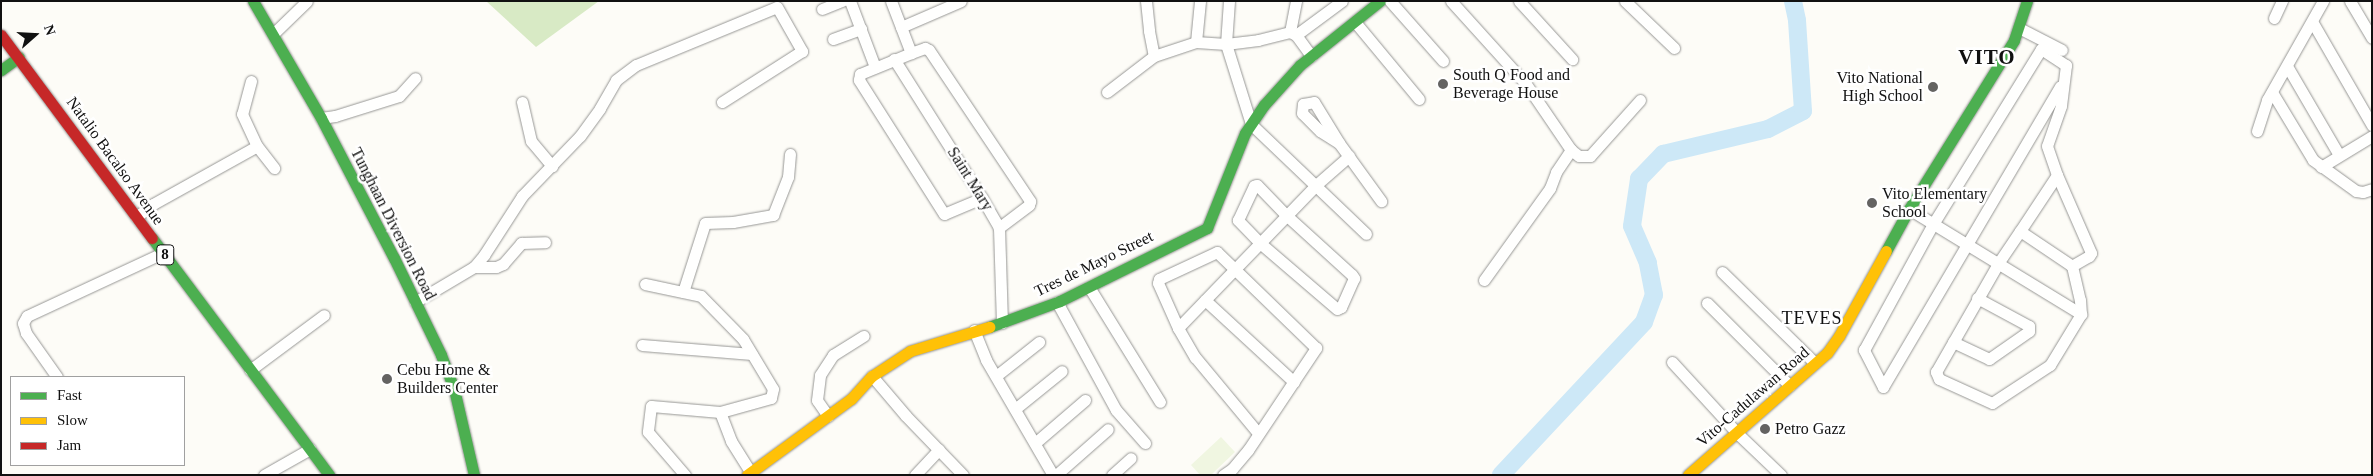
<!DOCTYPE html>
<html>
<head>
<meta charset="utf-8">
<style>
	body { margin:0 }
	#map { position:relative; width:2373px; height:476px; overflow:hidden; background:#fdfcf7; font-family:Georgia,serif }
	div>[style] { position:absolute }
	.forest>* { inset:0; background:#d8eac5 }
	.pitch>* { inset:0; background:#f0f6e1 }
	.river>* { height:18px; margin:-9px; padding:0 9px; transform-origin:9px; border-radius:9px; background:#cde8f7 }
	.roads { filter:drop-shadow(0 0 1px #979795) drop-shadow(0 0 1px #979795) }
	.street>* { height:11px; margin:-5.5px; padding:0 5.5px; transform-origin:5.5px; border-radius:5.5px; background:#fffffe }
	.fast>* { height:11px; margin:-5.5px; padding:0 5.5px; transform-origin:5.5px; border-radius:5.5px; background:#4caf50 }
	.slow>* { height:11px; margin:-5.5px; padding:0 5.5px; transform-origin:5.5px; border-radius:5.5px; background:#ffc107 }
	.jam>* { height:11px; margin:-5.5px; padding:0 5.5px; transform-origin:5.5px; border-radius:5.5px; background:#c62828 }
	.dots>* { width:14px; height:14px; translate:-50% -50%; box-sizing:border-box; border:2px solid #fff; border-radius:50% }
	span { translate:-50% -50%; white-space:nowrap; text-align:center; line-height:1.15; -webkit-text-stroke:5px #fff; paint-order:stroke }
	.shield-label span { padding:1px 4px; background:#fff; border:1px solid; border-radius:4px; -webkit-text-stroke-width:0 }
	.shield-label { font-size:15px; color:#111; font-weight:700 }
	.poi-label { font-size:16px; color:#111 }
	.left { translate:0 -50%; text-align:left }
	.right { translate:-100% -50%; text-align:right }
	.street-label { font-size:16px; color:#111 }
	.neighbourhood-label { font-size:18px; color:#111; letter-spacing:1px }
	.district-label { font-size:21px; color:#111; font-weight:700; letter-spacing:1px }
	.frame { position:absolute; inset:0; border:2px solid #111; pointer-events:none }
	.legend { position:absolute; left:10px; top:376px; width:175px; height:90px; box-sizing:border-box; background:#fff; border:1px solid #a0a0a0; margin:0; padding:6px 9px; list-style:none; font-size:15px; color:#111 }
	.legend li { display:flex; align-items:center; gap:10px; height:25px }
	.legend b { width:25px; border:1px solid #a0a0a0 }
	.north { position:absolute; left:10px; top:10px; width:50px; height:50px; -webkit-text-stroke:4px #fff; paint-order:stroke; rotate:71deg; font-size:14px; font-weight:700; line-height:20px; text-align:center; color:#111 }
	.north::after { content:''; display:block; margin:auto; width:18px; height:22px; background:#111; clip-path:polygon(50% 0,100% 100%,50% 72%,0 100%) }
</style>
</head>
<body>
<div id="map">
	<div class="forest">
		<div style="clip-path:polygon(486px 1px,599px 1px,536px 47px)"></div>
	</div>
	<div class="pitch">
		<div style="clip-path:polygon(1221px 437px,1235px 452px,1211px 475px,1200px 475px,1191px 465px)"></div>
	</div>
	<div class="river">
		<div style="left:1501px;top:475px;width:209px;rotate:-46.9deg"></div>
		<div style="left:1644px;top:322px;width:29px;rotate:-70deg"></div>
		<div style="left:1654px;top:295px;width:33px;rotate:-101deg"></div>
		<div style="left:1648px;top:263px;width:40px;rotate:-113.4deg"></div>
		<div style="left:1632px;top:226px;width:48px;rotate:-81.5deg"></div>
		<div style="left:1639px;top:179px;width:35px;rotate:-46deg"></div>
		<div style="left:1663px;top:154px;width:108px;rotate:-13.4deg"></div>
		<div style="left:1768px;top:129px;width:39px;rotate:-27deg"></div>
		<div style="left:1803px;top:111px;width:91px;rotate:-93.8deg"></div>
		<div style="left:1797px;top:20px;width:19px;rotate:-102deg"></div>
	</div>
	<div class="roads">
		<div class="street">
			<div style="left:850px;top:1px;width:71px;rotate:69.3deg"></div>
			<div style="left:891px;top:1px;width:56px;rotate:69deg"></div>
			<div style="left:1146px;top:1px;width:30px;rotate:84deg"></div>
			<div style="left:1149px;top:31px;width:25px;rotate:79deg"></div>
			<div style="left:1229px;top:1px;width:43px;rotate:94deg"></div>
			<div style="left:1226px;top:44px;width:84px;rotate:72.6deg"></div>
			<div style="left:1251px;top:124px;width:159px;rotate:43.7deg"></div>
			<div style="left:1390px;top:1px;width:80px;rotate:48.5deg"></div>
			<div style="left:1451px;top:1px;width:112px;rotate:47.9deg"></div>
			<div style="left:1526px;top:84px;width:80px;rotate:55.7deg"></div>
			<div style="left:1571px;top:150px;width:10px;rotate:37deg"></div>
			<div style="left:1579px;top:156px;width:11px"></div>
			<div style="left:1590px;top:156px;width:75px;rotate:-48.2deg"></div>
			<div style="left:1519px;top:1px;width:79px;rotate:47.6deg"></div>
			<div style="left:1625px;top:1px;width:68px;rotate:43.8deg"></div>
			<div style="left:2350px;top:1px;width:43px;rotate:59.3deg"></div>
			<div style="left:822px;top:9px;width:22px;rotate:-22deg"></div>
			<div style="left:2274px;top:18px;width:19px;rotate:-65deg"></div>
			<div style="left:1355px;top:22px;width:100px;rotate:50.3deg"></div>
			<div style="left:2313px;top:23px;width:118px;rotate:60deg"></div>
			<div style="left:901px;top:27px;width:65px;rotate:-23.4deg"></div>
			<div style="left:2019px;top:28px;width:48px;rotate:27.1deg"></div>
			<div style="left:1290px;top:32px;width:32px;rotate:-79deg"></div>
			<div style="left:273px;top:34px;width:47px;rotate:-44.1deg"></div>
			<div style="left:1296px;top:35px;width:57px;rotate:-36.5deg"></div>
			<div style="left:833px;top:39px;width:30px;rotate:-20deg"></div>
			<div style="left:1196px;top:42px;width:41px;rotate:-84.4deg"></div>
			<div style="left:894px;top:59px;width:165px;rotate:57.7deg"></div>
			<div style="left:982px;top:198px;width:34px;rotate:60deg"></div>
			<div style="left:999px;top:228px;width:95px;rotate:88.2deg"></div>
			<div style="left:2287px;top:66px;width:103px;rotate:59.7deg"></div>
			<div style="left:251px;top:81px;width:34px;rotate:105deg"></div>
			<div style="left:242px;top:114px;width:35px;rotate:65deg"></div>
			<div style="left:257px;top:146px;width:28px;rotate:52deg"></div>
			<div style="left:1107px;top:92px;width:59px;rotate:-37.5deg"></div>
			<div style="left:1154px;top:56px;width:44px;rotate:-18.4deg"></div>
			<div style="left:1196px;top:42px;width:30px;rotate:4deg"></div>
			<div style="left:1226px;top:44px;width:32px;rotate:-7deg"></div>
			<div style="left:1258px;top:40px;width:33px;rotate:-14deg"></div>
			<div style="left:1290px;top:32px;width:7px;rotate:27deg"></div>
			<div style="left:1296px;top:35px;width:26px;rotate:54deg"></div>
			<div style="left:2272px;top:92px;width:79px;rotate:58.9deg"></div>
			<div style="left:2313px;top:160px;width:53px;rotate:35.8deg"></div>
			<div style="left:2356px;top:191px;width:7px;rotate:8deg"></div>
			<div style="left:2363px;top:192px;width:9px;rotate:-18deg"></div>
			<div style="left:522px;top:102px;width:40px;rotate:77deg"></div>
			<div style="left:531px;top:141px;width:33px;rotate:50deg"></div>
			<div style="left:321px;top:118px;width:14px;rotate:-8deg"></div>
			<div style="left:335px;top:116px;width:67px;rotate:-17.4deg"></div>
			<div style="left:399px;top:96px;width:24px;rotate:-48deg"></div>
			<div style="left:2257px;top:131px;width:33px;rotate:-72deg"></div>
			<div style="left:2267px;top:100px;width:114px;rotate:-60.5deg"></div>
			<div style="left:1339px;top:143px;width:22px;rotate:-148deg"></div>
			<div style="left:1320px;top:131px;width:25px;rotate:-135deg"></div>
			<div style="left:1302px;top:113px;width:9px;rotate:-84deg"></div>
			<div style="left:1303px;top:104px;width:11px;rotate:-10deg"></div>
			<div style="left:1314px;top:102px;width:48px;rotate:58.6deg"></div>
			<div style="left:1339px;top:143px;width:72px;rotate:54.1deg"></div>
			<div style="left:2321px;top:167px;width:60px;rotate:-31.3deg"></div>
			<div style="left:1257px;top:185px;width:42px;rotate:46deg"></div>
			<div style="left:1286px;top:215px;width:89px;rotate:42.3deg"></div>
			<div style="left:1352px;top:275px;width:4px;rotate:56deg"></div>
			<div style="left:1354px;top:278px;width:32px;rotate:114deg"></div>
			<div style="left:1341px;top:307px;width:4px;rotate:153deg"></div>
			<div style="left:1337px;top:309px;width:101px;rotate:-139.4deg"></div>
			<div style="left:1260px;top:243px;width:32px;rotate:-134deg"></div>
			<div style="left:1238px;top:220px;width:38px;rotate:-65deg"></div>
			<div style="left:1254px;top:186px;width:3px;rotate:-18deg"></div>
			<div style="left:982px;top:198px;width:41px;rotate:157.2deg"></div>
			<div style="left:944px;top:214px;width:159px;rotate:-122.4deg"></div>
			<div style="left:859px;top:80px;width:6px;rotate:-81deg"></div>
			<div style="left:860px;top:74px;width:55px;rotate:-22.4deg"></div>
			<div style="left:911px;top:53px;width:15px;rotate:-20deg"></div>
			<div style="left:925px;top:48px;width:4px;rotate:27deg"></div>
			<div style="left:929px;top:50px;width:182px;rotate:56.2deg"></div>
			<div style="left:1030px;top:201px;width:4px;rotate:104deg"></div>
			<div style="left:1029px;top:205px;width:38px;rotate:143deg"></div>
			<div style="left:1909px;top:209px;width:202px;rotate:31.4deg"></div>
			<div style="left:136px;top:217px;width:21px;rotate:-37deg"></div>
			<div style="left:153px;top:204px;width:119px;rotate:-29.1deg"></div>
			<div style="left:2020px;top:231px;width:63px;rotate:33.9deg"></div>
			<div style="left:2072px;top:266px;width:35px;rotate:77deg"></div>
			<div style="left:2080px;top:300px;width:14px;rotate:86deg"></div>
			<div style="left:2081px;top:314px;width:60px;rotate:121.3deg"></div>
			<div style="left:2050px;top:365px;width:69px;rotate:146.8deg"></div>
			<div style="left:1992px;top:403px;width:58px;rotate:-155.6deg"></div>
			<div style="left:1939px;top:379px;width:8px;rotate:-113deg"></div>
			<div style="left:1936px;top:372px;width:127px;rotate:-60.2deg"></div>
			<div style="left:1999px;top:262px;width:37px;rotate:-56deg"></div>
			<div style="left:2020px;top:231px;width:67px;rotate:-56.5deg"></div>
			<div style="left:474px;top:267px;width:22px"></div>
			<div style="left:496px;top:267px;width:8px;rotate:-23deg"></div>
			<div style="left:503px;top:264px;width:28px;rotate:-49deg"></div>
			<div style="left:521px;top:243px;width:24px;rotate:-2deg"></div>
			<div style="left:1722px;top:272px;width:130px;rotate:44.4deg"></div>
			<div style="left:1484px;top:280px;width:113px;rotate:-54.3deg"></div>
			<div style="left:1550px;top:188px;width:17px;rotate:-69deg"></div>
			<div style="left:1556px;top:172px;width:27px;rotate:-56deg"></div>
			<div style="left:645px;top:284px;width:57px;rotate:12.1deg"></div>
			<div style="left:701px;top:296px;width:60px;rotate:45.7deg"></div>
			<div style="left:743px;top:339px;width:58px;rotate:59deg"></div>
			<div style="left:773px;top:389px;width:9px;rotate:103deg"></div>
			<div style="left:771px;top:398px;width:53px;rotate:164.6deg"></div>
			<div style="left:720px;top:412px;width:69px;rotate:-175deg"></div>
			<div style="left:651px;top:406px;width:26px;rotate:97deg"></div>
			<div style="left:648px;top:432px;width:57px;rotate:49.3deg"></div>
			<div style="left:1089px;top:287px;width:135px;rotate:58.3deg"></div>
			<div style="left:683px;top:292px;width:72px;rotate:-72.3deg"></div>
			<div style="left:705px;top:223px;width:28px;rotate:-2deg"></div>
			<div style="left:733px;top:222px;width:41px;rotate:-9.9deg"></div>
			<div style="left:773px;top:215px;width:41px;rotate:-68.5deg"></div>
			<div style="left:788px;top:177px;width:23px;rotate:-85deg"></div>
			<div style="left:1205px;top:300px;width:121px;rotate:42.7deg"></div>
			<div style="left:415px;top:302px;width:69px;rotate:-30.7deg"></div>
			<div style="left:474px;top:267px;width:16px;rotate:-50deg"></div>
			<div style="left:484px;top:255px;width:70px;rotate:-57.2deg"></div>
			<div style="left:522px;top:196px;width:83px;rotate:-46deg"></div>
			<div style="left:580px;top:136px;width:34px;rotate:-54deg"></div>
			<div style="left:600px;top:108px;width:32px;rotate:-60deg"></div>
			<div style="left:616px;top:80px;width:25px;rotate:-37deg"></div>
			<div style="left:636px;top:65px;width:152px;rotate:-22.4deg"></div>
			<div style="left:777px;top:7px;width:51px;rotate:60.4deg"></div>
			<div style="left:802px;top:51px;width:95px;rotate:147.5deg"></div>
			<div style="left:1057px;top:302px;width:123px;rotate:61.4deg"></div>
			<div style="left:1116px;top:410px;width:44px;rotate:48.7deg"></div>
			<div style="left:1707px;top:303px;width:117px;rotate:45deg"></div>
			<div style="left:1178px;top:328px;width:199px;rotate:-46deg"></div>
			<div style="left:1316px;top:185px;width:44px;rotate:-41.3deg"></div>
			<div style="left:974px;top:330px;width:32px;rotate:68deg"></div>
			<div style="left:986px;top:360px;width:133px;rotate:59.8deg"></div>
			<div style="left:1953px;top:342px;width:40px;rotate:25deg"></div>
			<div style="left:1989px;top:359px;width:49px;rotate:-35deg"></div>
			<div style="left:2029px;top:331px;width:5px;rotate:-90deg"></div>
			<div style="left:2029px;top:326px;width:59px;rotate:-151.7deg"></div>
			<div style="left:642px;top:345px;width:110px;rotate:4.7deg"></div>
			<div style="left:1672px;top:362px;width:96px;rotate:47.5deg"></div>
			<div style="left:1737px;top:433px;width:61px;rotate:43.7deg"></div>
			<div style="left:250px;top:370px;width:92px;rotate:-36.6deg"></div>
			<div style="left:872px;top:376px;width:52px;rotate:49.6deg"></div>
			<div style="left:906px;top:416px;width:82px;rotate:46deg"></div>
			<div style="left:996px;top:376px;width:55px;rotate:-38.3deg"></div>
			<div style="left:57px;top:377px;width:54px;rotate:-125.2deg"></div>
			<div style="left:26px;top:333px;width:10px;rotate:-107deg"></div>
			<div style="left:23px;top:323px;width:8px;rotate:-60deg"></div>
			<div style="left:27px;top:316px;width:150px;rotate:-24.9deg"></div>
			<div style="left:1883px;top:387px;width:42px;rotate:-117.2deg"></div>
			<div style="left:1864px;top:350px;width:144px;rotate:-61.3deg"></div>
			<div style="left:1933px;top:224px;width:206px;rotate:-58.3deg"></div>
			<div style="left:2041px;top:49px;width:30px;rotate:33deg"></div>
			<div style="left:2066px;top:65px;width:41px;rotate:97deg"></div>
			<div style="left:2061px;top:106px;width:42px;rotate:109.3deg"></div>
			<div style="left:2047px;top:146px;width:31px;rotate:71deg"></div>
			<div style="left:2057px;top:175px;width:85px;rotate:66.4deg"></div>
			<div style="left:2091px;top:253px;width:4px;rotate:124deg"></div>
			<div style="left:2089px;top:256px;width:20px;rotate:150deg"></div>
			<div style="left:1883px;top:387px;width:349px;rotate:-59.5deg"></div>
			<div style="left:1015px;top:409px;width:60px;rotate:-39deg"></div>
			<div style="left:720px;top:412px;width:31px;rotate:69deg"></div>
			<div style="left:731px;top:441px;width:36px;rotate:58deg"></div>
			<div style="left:828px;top:416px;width:19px;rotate:-125deg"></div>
			<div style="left:817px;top:400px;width:25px;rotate:-83deg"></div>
			<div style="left:820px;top:375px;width:24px;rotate:-57deg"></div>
			<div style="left:833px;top:355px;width:36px;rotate:-32deg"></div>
			<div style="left:1035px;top:443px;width:66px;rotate:-40.7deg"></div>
			<div style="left:264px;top:475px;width:53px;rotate:-29.5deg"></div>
			<div style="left:915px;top:475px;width:35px;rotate:-47deg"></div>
			<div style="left:1056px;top:475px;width:69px;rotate:-41.5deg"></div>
			<div style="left:1112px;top:475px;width:25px;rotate:-42deg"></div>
			<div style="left:1223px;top:475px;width:11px;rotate:-34deg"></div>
			<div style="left:1232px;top:469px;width:25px;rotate:-50deg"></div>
			<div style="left:1248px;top:450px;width:123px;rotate:-56.3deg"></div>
			<div style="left:1316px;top:348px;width:138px;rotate:-135.9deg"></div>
			<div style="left:1217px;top:252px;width:64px;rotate:155deg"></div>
			<div style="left:1159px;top:279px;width:4px;rotate:104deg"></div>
			<div style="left:1158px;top:283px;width:49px;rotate:66deg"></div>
			<div style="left:1178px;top:328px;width:34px;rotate:60deg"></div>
			<div style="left:1195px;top:357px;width:99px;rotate:50.3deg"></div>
		</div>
		<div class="fast">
			<div style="left:253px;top:1px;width:135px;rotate:59.8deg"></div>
			<div style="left:321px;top:118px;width:158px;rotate:62.5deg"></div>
			<div style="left:394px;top:258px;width:108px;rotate:64.1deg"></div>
			<div style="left:441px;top:355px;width:36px;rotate:69deg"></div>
			<div style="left:454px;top:389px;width:88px;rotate:76.9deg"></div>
			<div style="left:1px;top:70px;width:22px;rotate:-36deg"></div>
			<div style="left:152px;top:238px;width:296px;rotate:53.2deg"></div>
			<div style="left:1886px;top:251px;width:48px;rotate:-61.3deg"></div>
			<div style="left:1909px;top:209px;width:199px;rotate:-58.1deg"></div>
			<div style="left:2014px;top:40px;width:41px;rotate:-71.6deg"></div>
			<div style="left:989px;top:327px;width:76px;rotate:-20.1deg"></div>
			<div style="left:1060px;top:301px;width:164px;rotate:-26.4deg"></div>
			<div style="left:1207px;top:228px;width:102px;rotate:-68.2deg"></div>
			<div style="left:1245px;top:133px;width:34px;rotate:-56deg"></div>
			<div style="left:1264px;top:105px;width:54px;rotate:-48deg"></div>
			<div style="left:1300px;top:65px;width:102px;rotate:-38.7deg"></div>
		</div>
		<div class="slow">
			<div style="left:747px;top:475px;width:129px;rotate:-36.2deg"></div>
			<div style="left:851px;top:399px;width:31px;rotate:-48deg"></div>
			<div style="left:872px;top:376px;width:45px;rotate:-33.3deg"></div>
			<div style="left:910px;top:351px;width:83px;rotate:-16.9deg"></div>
			<div style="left:1688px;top:475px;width:185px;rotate:-41.3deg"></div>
			<div style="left:1827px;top:353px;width:21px;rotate:-55deg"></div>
			<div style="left:1839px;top:336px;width:97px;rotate:-61.1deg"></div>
		</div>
		<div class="jam">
			<div style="left:1px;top:35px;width:253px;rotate:53.4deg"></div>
		</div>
	</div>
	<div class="dots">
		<div style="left:1443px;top:84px;background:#646362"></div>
		<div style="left:1933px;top:87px;background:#646362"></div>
		<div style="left:1872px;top:203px;background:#646362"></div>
		<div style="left:387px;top:379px;background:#646362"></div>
		<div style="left:1765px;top:429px;background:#646362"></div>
	</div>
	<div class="shield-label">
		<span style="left:165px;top:255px">8</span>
	</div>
	<div class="poi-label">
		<span class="left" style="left:1453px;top:84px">South Q Food and<br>Beverage House</span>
		<span class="right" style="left:1923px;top:87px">Vito National<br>High School</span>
		<span class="left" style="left:1882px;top:203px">Vito Elementary<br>School</span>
		<span class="left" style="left:397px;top:379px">Cebu Home &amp;<br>Builders Center</span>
		<span class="left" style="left:1775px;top:429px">Petro Gazz</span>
	</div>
	<div class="street-label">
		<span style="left:115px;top:161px;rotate:54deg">Natalio Bacalso Avenue</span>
		<span style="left:970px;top:179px;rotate:58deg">Saint Mary</span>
		<span style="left:393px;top:224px;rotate:63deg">Tunghaan Diversion Road</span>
		<span style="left:1094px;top:264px;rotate:-26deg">Tres de Mayo Street</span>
		<span style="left:1753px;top:397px;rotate:-41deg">Vito-Cadulawan Road</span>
	</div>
	<div class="neighbourhood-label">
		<span style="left:1812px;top:318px">TEVES</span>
	</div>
	<div class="district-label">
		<span style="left:1987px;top:57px">VITO</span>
	</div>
	<div class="frame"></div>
	<ul class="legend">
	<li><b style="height:6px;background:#4caf50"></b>Fast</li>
	<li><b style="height:6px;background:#ffc107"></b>Slow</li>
	<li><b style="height:6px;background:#c62828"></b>Jam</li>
	</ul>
	<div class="north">N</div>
</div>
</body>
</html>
